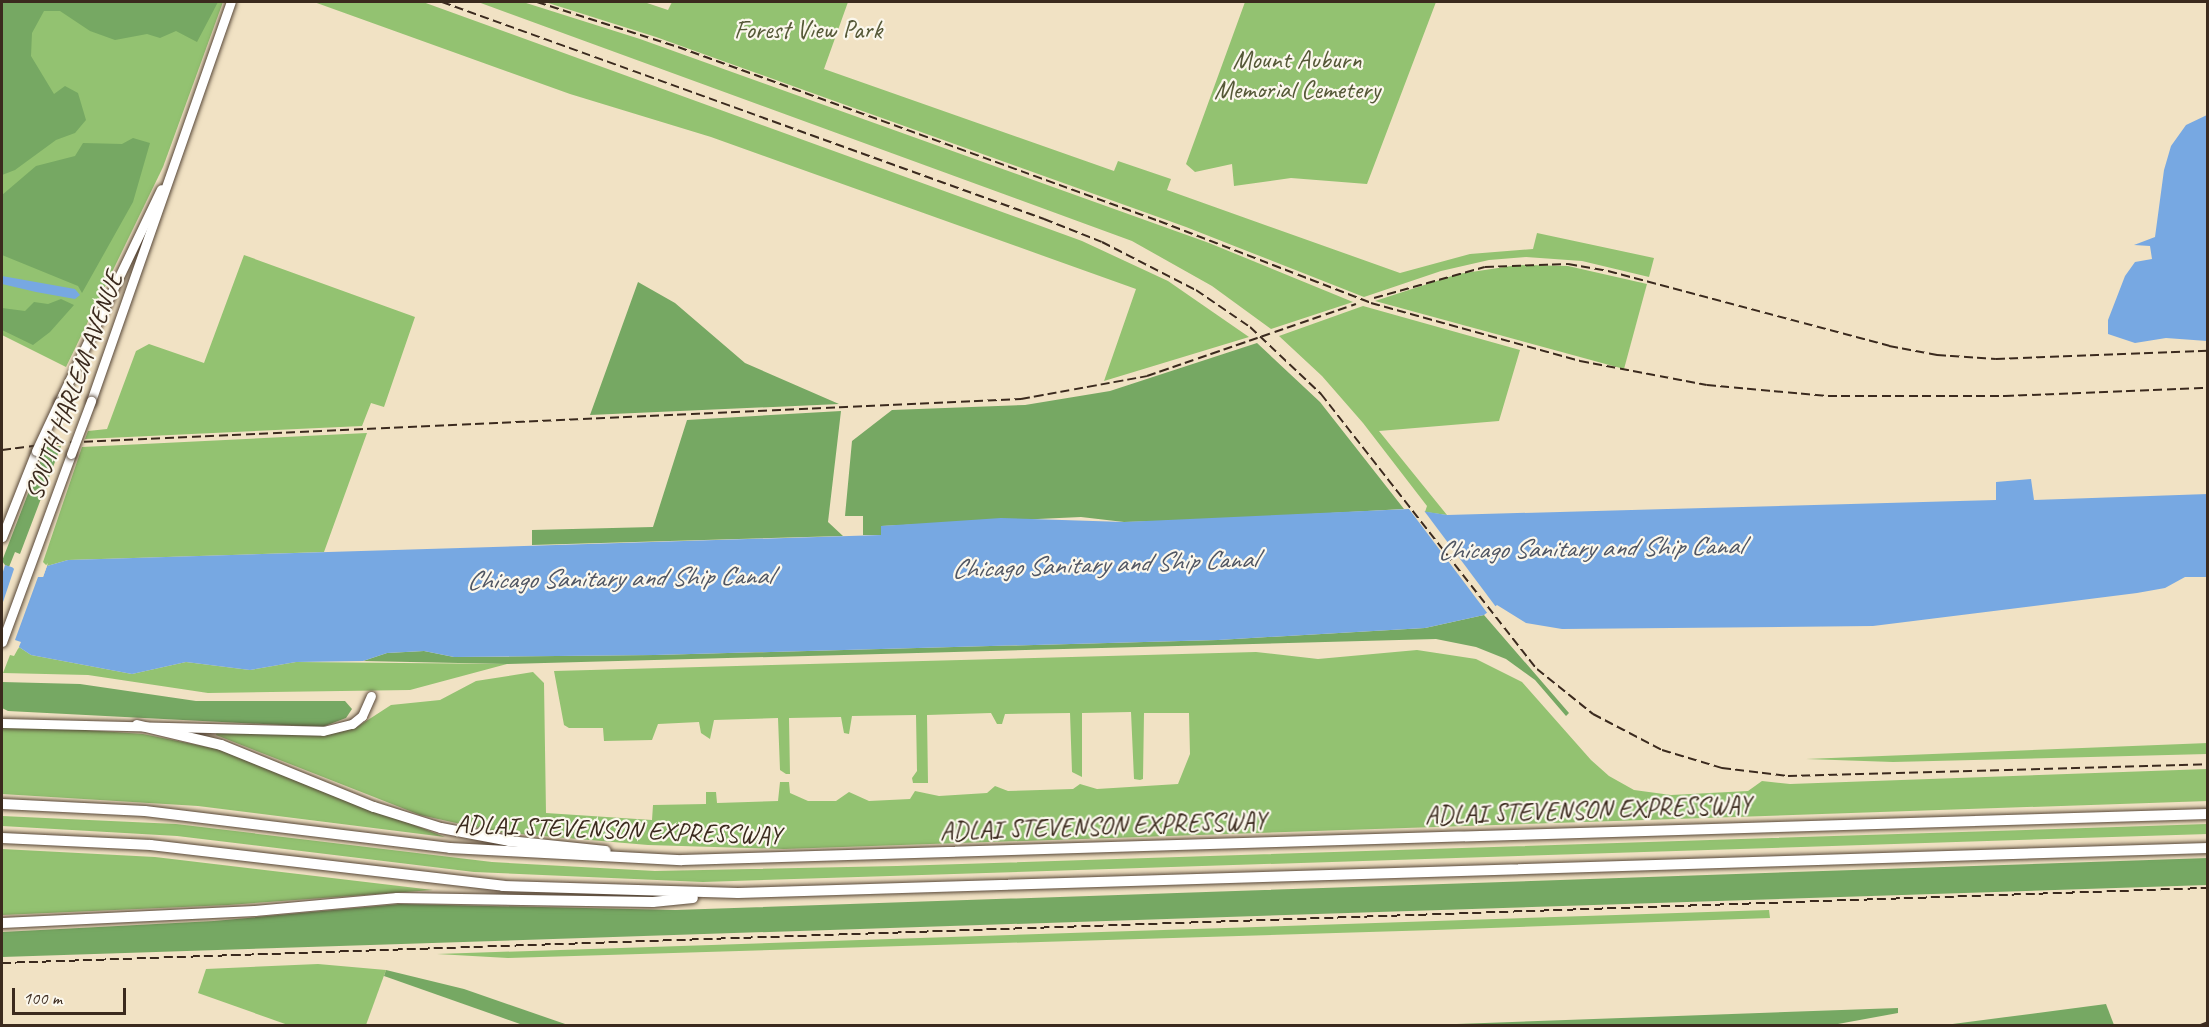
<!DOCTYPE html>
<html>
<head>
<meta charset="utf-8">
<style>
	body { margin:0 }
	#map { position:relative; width:2209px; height:1027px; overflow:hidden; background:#f1e2c4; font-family:Caveat,sans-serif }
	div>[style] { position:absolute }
	.green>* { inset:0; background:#93c271 }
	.forest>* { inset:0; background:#76a863 }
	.water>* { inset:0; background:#77a8e2 }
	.pier>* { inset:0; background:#f1e2c4 }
	.roads { filter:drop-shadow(0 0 2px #564637) drop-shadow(0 0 2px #564637) }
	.primary>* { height:9px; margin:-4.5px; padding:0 4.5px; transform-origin:4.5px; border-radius:4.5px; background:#fff }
	.highway>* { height:10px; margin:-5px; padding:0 5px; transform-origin:5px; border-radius:5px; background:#fff }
	.rail>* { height:2px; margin-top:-1px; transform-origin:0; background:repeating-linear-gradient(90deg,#3b2a1e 0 9px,transparent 0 13.5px) }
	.bridges { filter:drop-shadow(0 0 2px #564637) drop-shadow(0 0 2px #564637) }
	.primary-bridge>* { height:9px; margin:-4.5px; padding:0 4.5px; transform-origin:4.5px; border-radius:4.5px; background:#fff }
	span { translate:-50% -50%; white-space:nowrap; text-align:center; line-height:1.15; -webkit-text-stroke:4.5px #fbf7ec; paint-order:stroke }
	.park-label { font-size:26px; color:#555837 }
	.street-label { font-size:26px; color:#3b2a1e }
	.water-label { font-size:27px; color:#505663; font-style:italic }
	.frame { position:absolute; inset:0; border:3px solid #3b2a1e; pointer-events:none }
	.scale { position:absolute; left:12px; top:988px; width:114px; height:27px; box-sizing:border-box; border:3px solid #3b2a1e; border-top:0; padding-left:8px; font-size:18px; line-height:21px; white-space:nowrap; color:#3b2a1e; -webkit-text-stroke:4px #fbf7ec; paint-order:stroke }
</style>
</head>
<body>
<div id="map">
	<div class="green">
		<div style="clip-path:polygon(2px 2px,223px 2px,163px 167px,66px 367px,2px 335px)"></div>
		<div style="clip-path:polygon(314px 2px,423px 2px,1082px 241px,1168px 281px,1249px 337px,1104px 381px,1136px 289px,711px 137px,570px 94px)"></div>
		<div style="clip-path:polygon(478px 2px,523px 2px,640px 39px,1209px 243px,1353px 302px,1271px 329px,1212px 286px,1132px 241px)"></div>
		<div style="clip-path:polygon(545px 2px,644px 2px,668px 10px,672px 2px,848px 2px,824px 69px,1114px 171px,1118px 161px,1171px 179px,1167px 190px,1400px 273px,1470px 254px,1533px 249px,1537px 233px,1654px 258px,1649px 277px,1582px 261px,1526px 257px,1489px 260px,1441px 271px,1364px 297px,1186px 227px,656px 37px)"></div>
		<div style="clip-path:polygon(1245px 2px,1436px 2px,1367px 184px,1291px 178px,1234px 186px,1232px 164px,1195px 172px,1186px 164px)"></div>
		<div style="clip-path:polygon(244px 255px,415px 317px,384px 407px,371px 403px,362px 426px,85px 439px,88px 431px,107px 429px,136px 351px,149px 344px,204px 363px)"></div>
		<div style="clip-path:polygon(1518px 265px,1568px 266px,1647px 284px,1624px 369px,1375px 301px,1458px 274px)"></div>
		<div style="clip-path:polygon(1363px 306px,1520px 350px,1499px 421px,1379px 431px,1447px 515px,1425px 512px,1427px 506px,1363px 423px,1322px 376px,1279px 336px)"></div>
		<div style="clip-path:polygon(367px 433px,324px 552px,68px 560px,47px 566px,43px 562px,82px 447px)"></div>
		<div style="clip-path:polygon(19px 647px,31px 655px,132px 674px,186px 662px,250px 670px,296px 662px,507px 664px,410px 690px,208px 693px,88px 675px,3px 673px,10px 655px,14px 656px)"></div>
		<div style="clip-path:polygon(1417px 650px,1476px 659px,1522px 682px,1591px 760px,1609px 776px,1634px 790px,1671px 795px,1748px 791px,1762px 781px,1790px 784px,2207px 769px,2208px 801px,784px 849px,648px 845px,497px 832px,420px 815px,216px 735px,217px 731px,327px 733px,354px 729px,391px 705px,440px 700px,476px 681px,533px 672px,544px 683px,546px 813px,652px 820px,653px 805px,706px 804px,706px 792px,716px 792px,717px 803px,778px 801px,780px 782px,789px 782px,790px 793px,808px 801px,836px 801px,849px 792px,869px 801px,910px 799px,915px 791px,939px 796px,987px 793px,995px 786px,1008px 791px,1073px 789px,1080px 784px,1097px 789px,1178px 784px,1190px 754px,1189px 713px,1144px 713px,1143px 779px,1140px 780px,1134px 779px,1131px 712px,1082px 713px,1082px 777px,1072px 772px,1070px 713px,1005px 714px,1002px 724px,997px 724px,991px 713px,927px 715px,928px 783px,913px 783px,912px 778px,917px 771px,916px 715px,852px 716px,849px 734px,844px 733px,841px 717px,789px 718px,790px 774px,786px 774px,780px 770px,778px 718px,714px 720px,710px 739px,701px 733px,699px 722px,658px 724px,652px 740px,604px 741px,603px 728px,569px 728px,564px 725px,554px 671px,1256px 652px,1318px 659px)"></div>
		<div style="clip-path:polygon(42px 727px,143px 734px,217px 749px,445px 837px,198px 806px,2px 794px,2px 728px)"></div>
		<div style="clip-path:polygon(2208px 743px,2207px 754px,1893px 762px,1806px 759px)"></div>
		<div style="clip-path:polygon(2px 816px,176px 824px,492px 862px,655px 871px,897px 866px,2148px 826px,2207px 824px,2208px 834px,703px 882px,474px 872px,177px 836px,2px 826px)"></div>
		<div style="clip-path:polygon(2px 849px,155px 857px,433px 890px,228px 905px,2px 915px)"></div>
		<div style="clip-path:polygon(1769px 910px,1770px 918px,1435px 930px,508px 958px,437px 954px)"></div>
		<div style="clip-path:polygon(318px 964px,386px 970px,366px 1025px,288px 1025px,198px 993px,206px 969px)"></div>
	</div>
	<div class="forest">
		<div style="clip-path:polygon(2px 2px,218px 2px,197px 42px,176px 31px,160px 38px,147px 34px,115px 40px,90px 31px,60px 11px,44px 11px,32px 33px,31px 56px,54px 94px,65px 86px,78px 93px,86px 120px,75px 133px,56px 140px,15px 170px,2px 175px)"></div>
		<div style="clip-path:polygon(133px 138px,150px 143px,133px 202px,82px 293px,78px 286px,2px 255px,2px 195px,36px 166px,75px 156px,83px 143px,122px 144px)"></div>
		<div style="clip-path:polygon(638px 282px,675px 303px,745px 363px,839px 404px,590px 415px)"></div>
		<div style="clip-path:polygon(61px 299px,74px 305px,50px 332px,33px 345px,2px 330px,2px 308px,25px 311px,34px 302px,48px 304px)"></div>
		<div style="clip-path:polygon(1257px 343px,1320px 402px,1404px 509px,1199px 520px,1124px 522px,1081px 517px,881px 526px,882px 535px,863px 535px,863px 516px,845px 516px,852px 441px,892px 410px,1025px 405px,1110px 391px)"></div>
		<div style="clip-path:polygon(841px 411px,828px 522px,843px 536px,532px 545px,532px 530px,653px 527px,687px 420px)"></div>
		<div style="clip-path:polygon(61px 446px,20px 554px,15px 552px,9px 567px,5px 565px,2px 561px,46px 447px)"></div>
		<div style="clip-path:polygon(1484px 615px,1569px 713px,1566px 716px,1535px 680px,1506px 659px,1476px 647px,1436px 639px,507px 664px,363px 661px,387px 653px,424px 651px,454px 657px,655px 655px,1218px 640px,1425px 628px)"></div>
		<div style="clip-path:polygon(2px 682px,80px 684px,196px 701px,345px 701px,352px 709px,346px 718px,322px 727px,8px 711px,2px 708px)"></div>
		<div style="clip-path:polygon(2208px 858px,2207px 885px,2px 957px,2px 932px,214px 921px,400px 904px,675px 910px)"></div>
		<div style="clip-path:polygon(386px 970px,464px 989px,568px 1025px,523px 1025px,384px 976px)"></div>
		<div style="clip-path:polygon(2106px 1004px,2114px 1025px,1945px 1025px)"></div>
		<div style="clip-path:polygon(1898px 1008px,1898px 1013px,1827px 1026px,1429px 1025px)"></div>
	</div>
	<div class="water">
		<div style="clip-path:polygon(2207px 115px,2207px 341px,2166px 338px,2135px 343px,2108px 334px,2108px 320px,2125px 276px,2135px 262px,2152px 259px,2150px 246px,2134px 245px,2155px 237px,2164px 170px,2171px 146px,2186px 125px)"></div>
		<div style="clip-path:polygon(2px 276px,75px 289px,80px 295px,75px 299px,36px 292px,2px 284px)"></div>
		<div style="clip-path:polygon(2031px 479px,2034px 500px,2208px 494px,2207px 577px,2185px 577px,2165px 588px,2137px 593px,1873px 626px,1562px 629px,1526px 623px,1497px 605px,1484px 615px,1425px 628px,1218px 640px,655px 655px,454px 657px,424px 651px,387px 653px,363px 661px,296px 662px,250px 670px,186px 662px,132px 674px,31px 655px,19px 647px,2px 647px,2px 575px,5px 565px,43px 577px,47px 566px,68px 560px,881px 535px,881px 526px,1001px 518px,1124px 522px,1409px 509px,1447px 515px,1996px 500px,1996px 482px)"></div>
	</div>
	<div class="pier">
		<div style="clip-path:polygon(1412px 507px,1422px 508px,1496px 607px,1488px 614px,1409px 509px)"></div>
		<div style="clip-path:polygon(48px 563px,43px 577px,38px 577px,15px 640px,21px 642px,18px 649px,2px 650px,2px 605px,14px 569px,10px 564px,38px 574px)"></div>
	</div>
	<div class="roads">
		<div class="primary">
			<div style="left:91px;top:401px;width:423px;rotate:-70.7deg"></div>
			<div style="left:59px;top:402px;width:236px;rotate:-64.4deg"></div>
			<div style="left:2px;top:537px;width:92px;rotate:-68.4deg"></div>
			<div style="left:2px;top:642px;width:200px;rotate:-69.8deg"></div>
			<div style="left:2px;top:723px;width:321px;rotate:1.4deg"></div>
			<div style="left:323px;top:731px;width:30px;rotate:-14deg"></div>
			<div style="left:352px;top:724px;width:13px;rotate:-39deg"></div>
			<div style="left:362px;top:716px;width:22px;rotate:-66deg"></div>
		</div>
		<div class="highway">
			<div style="left:137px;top:725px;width:86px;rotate:13.4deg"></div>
			<div style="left:221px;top:745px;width:165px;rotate:22.1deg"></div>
			<div style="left:374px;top:807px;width:70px;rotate:17.4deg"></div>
			<div style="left:441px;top:828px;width:69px;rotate:10.8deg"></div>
			<div style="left:509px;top:841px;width:97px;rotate:5.9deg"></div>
			<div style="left:2px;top:804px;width:143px;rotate:2.8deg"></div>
			<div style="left:145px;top:811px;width:307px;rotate:6.9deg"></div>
			<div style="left:450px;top:848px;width:232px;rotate:3deg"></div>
			<div style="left:682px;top:860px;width:1527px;rotate:-1.73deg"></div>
			<div style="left:2px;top:838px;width:149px;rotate:2.7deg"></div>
			<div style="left:151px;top:845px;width:354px;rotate:6.6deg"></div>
			<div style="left:503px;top:886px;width:235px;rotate:1.7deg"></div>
			<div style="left:738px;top:893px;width:1471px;rotate:-1.75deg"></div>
			<div style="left:2px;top:923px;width:253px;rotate:-2.7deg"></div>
			<div style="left:255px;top:911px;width:143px;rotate:-5.2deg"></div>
			<div style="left:397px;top:898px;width:256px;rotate:0.9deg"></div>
			<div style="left:653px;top:902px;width:40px;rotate:-5.7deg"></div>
		</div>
	</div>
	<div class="rail">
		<div style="left:442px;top:2px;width:640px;rotate:19.82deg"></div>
		<div style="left:1044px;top:219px;width:62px;rotate:21.6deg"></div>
		<div style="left:1102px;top:242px;width:106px;rotate:27.1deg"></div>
		<div style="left:1196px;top:290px;width:65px;rotate:34.4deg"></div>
		<div style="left:1250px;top:327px;width:98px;rotate:43.3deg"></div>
		<div style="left:1321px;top:394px;width:350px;rotate:51.9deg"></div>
		<div style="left:1537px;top:669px;width:72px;rotate:38.8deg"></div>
		<div style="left:1593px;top:714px;width:78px;rotate:27.6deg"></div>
		<div style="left:1662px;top:750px;width:63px;rotate:16.7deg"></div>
		<div style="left:1722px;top:768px;width:66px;rotate:6.9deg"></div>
		<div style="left:1788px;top:776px;width:420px;rotate:-1.6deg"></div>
		<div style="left:537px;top:2px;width:148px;rotate:17.7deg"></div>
		<div style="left:678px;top:47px;width:512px;rotate:19.89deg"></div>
		<div style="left:1159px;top:221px;width:227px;rotate:21.1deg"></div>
		<div style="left:1371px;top:303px;width:217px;rotate:15.5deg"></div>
		<div style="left:1580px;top:361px;width:129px;rotate:10.7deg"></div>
		<div style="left:1707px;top:385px;width:121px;rotate:5.2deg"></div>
		<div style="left:1828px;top:396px;width:177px"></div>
		<div style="left:2005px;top:396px;width:203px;rotate:-2.3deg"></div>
		<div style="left:1374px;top:298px;width:115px;rotate:-15.6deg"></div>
		<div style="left:1485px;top:267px;width:83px;rotate:-2.1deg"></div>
		<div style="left:1568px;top:264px;width:41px;rotate:9.9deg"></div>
		<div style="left:1608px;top:271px;width:291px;rotate:14.9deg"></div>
		<div style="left:1889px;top:346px;width:49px;rotate:10.6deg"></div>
		<div style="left:1937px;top:355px;width:59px;rotate:3.9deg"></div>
		<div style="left:1996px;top:359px;width:212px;rotate:-2.2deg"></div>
		<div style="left:2px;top:450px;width:55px;rotate:-7.3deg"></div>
		<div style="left:57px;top:443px;width:965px;rotate:-2.61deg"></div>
		<div style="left:1021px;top:399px;width:128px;rotate:-10.3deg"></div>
		<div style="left:1147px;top:376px;width:221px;rotate:-19deg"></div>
		<div style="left:2px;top:963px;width:2207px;rotate:-1.95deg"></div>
		<div style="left:2198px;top:1026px;width:11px;rotate:-22deg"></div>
	</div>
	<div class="bridges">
		<div class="primary-bridge">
			<div style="left:36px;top:451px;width:54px;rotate:-64.9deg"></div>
			<div style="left:71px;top:454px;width:57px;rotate:-69.3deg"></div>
		</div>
	</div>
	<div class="park-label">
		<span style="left:808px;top:30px">Forest View Park</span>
		<span style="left:1297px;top:75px">Mount Auburn<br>Memorial Cemetery</span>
	</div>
	<div class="street-label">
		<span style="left:74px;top:386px;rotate:-70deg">SOUTH HARLEM AVENUE</span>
		<span style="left:1588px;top:810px;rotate:-2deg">ADLAI STEVENSON EXPRESSWAY</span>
		<span style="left:1103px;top:826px;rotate:-2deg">ADLAI STEVENSON EXPRESSWAY</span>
		<span style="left:618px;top:830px;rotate:2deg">ADLAI STEVENSON EXPRESSWAY</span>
	</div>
	<div class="water-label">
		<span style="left:1590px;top:548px;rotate:-1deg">Chicago Sanitary and Ship Canal</span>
		<span style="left:1104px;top:564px;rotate:-2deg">Chicago Sanitary and Ship Canal</span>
		<span style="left:619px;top:578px;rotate:-1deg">Chicago Sanitary and Ship Canal</span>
	</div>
	<div class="frame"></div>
	<div class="scale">100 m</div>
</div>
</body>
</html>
